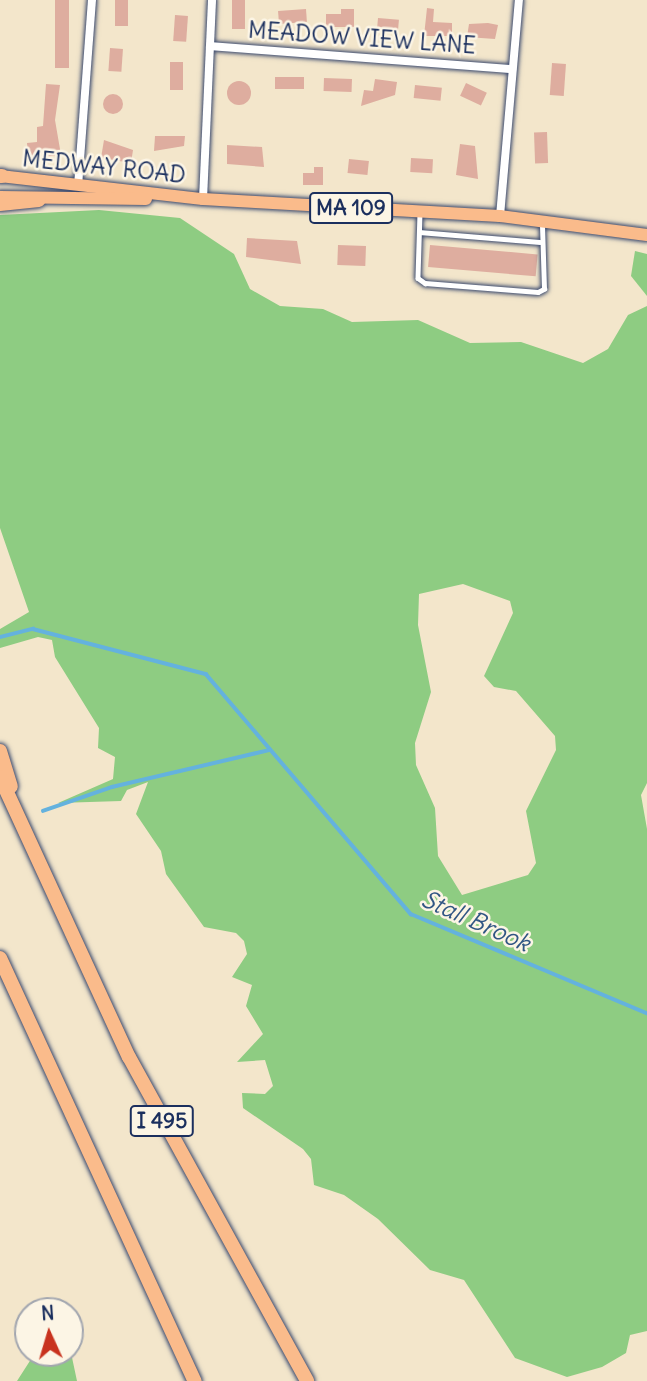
<!DOCTYPE html>
<html>
<head>
<meta charset="utf-8">
<style>
	body { margin:0 }
	#map { position:relative; width:647px; height:1381px; overflow:hidden; background:#f3e6cb; font-family:Delius,sans-serif }
	div>[style] { position:absolute }
	.green>* { inset:0; background:#8ecc82 }
	.stream>* { height:3.5px; margin:-1.75px; padding:0 1.75px; transform-origin:1.75px; border-radius:1.75px; background:#64b2de }
	.building>* { inset:0; background:#dead9f; transform-origin:0 0 }
	.round { border-radius:50% }
	.roads { filter:drop-shadow(0 0 2px #3b4a6e) drop-shadow(0 0 2px #3b4a6e) }
	.service>* { height:4.5px; margin:-2.25px; padding:0 2.25px; transform-origin:2.25px; border-radius:2.25px; background:#fff }
	.minor>* { height:8px; margin:-4px; padding:0 4px; transform-origin:4px; border-radius:4px; background:#fff }
	.primary>* { height:12px; margin:-6px; padding:0 6px; transform-origin:6px; border-radius:6px; background:#fabb8b }
	.motorway>* { height:14px; margin:-7px; padding:0 7px; transform-origin:7px; border-radius:7px; background:#fabb8b }
	span { translate:-50% -50%; white-space:nowrap; text-align:center; line-height:1.15; -webkit-text-stroke:5px #fcf5e5; paint-order:stroke }
	.shield-label span { padding:2px 5px; background:#fcf5e5; border:2px solid; border-radius:5px; -webkit-text-stroke-width:0 }
	.shield-label { font-size:21px; color:#1b2f5e; font-weight:700 }
	.street-label { font-size:23px; color:#1b2f5e }
	.water-label { font-size:24px; color:#315684; font-style:italic }
	.north { position:absolute; left:14px; top:1297px; width:70px; height:70px; box-sizing:border-box; background:#fcf5e5; border:2px solid #a2a6af; border-radius:50%; rotate:356deg; font-size:19px; font-weight:700; line-height:28px; text-align:center; color:#1b2f5e }
	.north::after { content:''; display:block; margin:auto; width:24px; height:32px; background:#c8321e; clip-path:polygon(50% 0,100% 100%,50% 72%,0 100%) }
</style>
</head>
<body>
<div id="map">
	<div class="green">
		<div style="clip-path:polygon(evenodd,99px 210px,180px 218px,234px 254px,250px 289px,280px 306px,323px 309px,352px 322px,418px 320px,470px 343px,521px 342px,583px 363px,608px 349px,628px 315px,647px 306px,647px 783px,641px 795px,647px 829px,647px 1331px,630px 1335px,626px 1353px,602px 1367px,567px 1377px,515px 1358px,464px 1280px,430px 1270px,378px 1219px,344px 1195px,314px 1185px,311px 1159px,303px 1149px,243px 1108px,242px 1093px,265px 1094px,273px 1086px,265px 1060px,237px 1062px,263px 1034px,246px 1006px,252px 985px,232px 977px,247px 954px,244px 941px,236px 933px,204px 927px,166px 874px,161px 851px,136px 814px,148px 782px,127px 790px,121px 801px,58px 803px,113px 779px,115px 757px,98px 748px,99px 728px,55px 657px,52px 640px,38px 637px,0 648px,0 629px,29px 612px,0 528px,0 215px,99px 210px,463px 584px,510px 601px,513px 613px,484px 676px,494px 687px,516px 691px,555px 736px,556px 750px,526px 811px,536px 863px,528px 875px,462px 895px,438px 856px,435px 808px,416px 765px,415px 743px,431px 692px,418px 625px,419px 594px,463px 584px)"></div>
		<div style="clip-path:polygon(635px 251px,647px 254px,647px 296px,631px 276px)"></div>
		<div style="clip-path:polygon(70px 1348px,77px 1381px,17px 1381px,35px 1353px,70px 1353px)"></div>
	</div>
	<div class="stream">
		<div style="left:0;top:637px;width:34px;rotate:-14deg"></div>
		<div style="left:33px;top:629px;width:179px;rotate:14.6deg"></div>
		<div style="left:206px;top:674px;width:316px;rotate:49.5deg"></div>
		<div style="left:411px;top:914px;width:256px;rotate:22.8deg"></div>
		<div style="left:43px;top:811px;width:73px;rotate:-19.2deg"></div>
		<div style="left:112px;top:787px;width:162px;rotate:-13.2deg"></div>
	</div>
	<div class="building">
		<div style="left:55px;top:0;width:14px;height:68px"></div>
		<div style="left:115px;top:0;width:13px;height:26px"></div>
		<div style="left:232px;top:0;width:13px;height:29px"></div>
		<div style="clip-path:polygon(427px 8px,434px 9px,433px 22px,452px 23px,452px 36px,424px 36px)"></div>
		<div style="left:306px;top:9px;width:13px;height:28px;rotate:86deg"></div>
		<div style="clip-path:polygon(341px 9px,354px 9px,354px 27px,326px 27px,326px 14px,341px 14px)"></div>
		<div style="left:175px;top:15px;width:13px;height:26px;rotate:4deg"></div>
		<div style="left:378px;top:18px;width:21px;height:14px;rotate:5deg"></div>
		<div style="clip-path:polygon(488px 23px,498px 25px,495px 39px,467px 37px,469px 24px)"></div>
		<div style="left:110px;top:48px;width:13px;height:23px;rotate:4deg"></div>
		<div style="left:170px;top:62px;width:13px;height:28px"></div>
		<div style="left:552px;top:63px;width:14px;height:32px;rotate:4deg"></div>
		<div style="left:275px;top:77px;width:29px;height:12px"></div>
		<div style="left:324px;top:78px;width:28px;height:13px;rotate:2deg"></div>
		<div style="clip-path:polygon(375px 79px,397px 82px,395px 95px,361px 106px,364px 90px,373px 91px)"></div>
		<div class="round" style="left:227px;top:81px;width:24px;height:24px"></div>
		<div style="left:466px;top:83px;width:23px;height:14px;rotate:25deg"></div>
		<div style="clip-path:polygon(46px 84px,60px 85px,55px 120px,61px 155px,35px 158px,28px 156px,27px 143px,37px 142px,37px 127px,43px 126px)"></div>
		<div style="left:415px;top:85px;width:27px;height:13px;rotate:6deg"></div>
		<div class="round" style="left:103px;top:94px;width:20px;height:20px"></div>
		<div style="left:547px;top:132px;width:31px;height:13px;rotate:88deg"></div>
		<div style="clip-path:polygon(155px 136px,185px 136px,184px 146px,154px 151px)"></div>
		<div style="clip-path:polygon(104px 140px,133px 150px,131px 163px,101px 158px)"></div>
		<div style="clip-path:polygon(460px 144px,475px 146px,478px 179px,456px 175px)"></div>
		<div style="clip-path:polygon(227px 145px,262px 147px,264px 167px,227px 164px)"></div>
		<div style="left:411px;top:158px;width:22px;height:14px;rotate:3deg"></div>
		<div style="left:349px;top:159px;width:20px;height:14px;rotate:6deg"></div>
		<div style="clip-path:polygon(314px 167px,323px 167px,323px 185px,303px 185px,303px 173px,314px 173px)"></div>
		<div style="clip-path:polygon(247px 238px,297px 241px,301px 264px,246px 257px)"></div>
		<div style="left:338px;top:245px;width:28px;height:20px;rotate:2deg"></div>
		<div style="left:430px;top:245px;width:108px;height:22px;rotate:5deg"></div>
	</div>
	<div class="roads">
		<div class="service">
			<div style="left:420px;top:213px;width:65px;rotate:91.8deg"></div>
			<div style="left:418px;top:278px;width:9px;rotate:36deg"></div>
			<div style="left:425px;top:283px;width:113px;rotate:4.6deg"></div>
			<div style="left:538px;top:292px;width:7px;rotate:-27deg"></div>
			<div style="left:544px;top:289px;width:65px;rotate:-91.8deg"></div>
			<div style="left:419px;top:232px;width:121px;rotate:4.7deg"></div>
		</div>
		<div class="minor">
			<div style="left:210px;top:46px;width:303px;rotate:4.4deg"></div>
			<div style="left:78px;top:186px;width:187px;rotate:-85.7deg"></div>
			<div style="left:203px;top:199px;width:199px;rotate:-87.4deg"></div>
			<div style="left:500px;top:216px;width:217px;rotate:-85deg"></div>
		</div>
		<div class="primary">
			<div style="left:0;top:176px;width:204px;rotate:6.5deg"></div>
			<div style="left:203px;top:199px;width:297px;rotate:3.3deg"></div>
			<div style="left:500px;top:216px;width:148px;rotate:7.4deg"></div>
			<div style="left:0;top:197px;width:146px;rotate:0.8deg"></div>
		</div>
		<div class="motorway">
			<div style="left:0;top:176px;width:2px"></div>
			<div style="left:0;top:204px;width:39px;rotate:-6deg"></div>
			<div style="left:0;top:751px;width:37px;rotate:73deg"></div>
			<div style="left:0;top:777px;width:308px;rotate:65.3deg"></div>
			<div style="left:129px;top:1057px;width:370px;rotate:61.2deg"></div>
			<div style="left:0;top:958px;width:466px;rotate:65.3deg"></div>
		</div>
	</div>
	<div class="shield-label">
		<span style="left:351px;top:208px">MA 109</span>
		<span style="left:162px;top:1121px">I 495</span>
	</div>
	<div class="street-label">
		<span style="left:362px;top:38px;rotate:4deg">MEADOW VIEW LANE</span>
		<span style="left:104px;top:167px;rotate:6deg">MEDWAY ROAD</span>
	</div>
	<div class="water-label">
		<span style="left:476px;top:921px;rotate:24deg">Stall Brook</span>
	</div>
	<div class="north">N</div>
</div>
</body>
</html>
